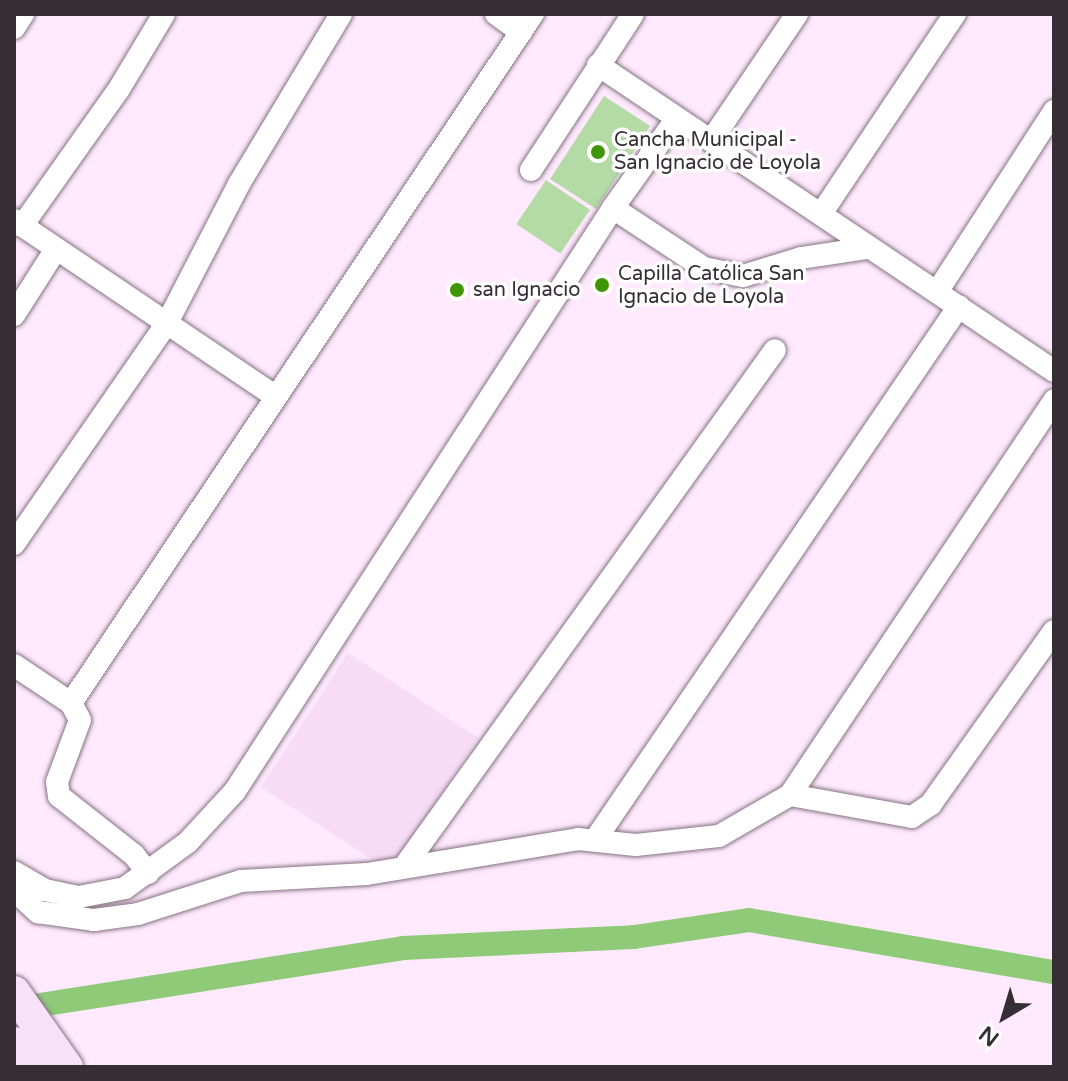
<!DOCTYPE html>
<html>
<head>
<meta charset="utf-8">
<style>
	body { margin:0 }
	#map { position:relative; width:1068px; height:1081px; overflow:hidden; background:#fee9fd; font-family:"Varela Round",sans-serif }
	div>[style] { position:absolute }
	.built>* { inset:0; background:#f7dcf6; transform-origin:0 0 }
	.green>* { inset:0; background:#b4daa6; transform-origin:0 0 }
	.canal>* { height:24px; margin:-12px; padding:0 12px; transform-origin:12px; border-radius:12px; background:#8fca78 }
	.roads { filter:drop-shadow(0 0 2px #857284) drop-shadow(0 0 2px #857284) }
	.street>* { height:22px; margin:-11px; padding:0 11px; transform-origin:11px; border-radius:11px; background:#fff }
	.secondary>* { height:32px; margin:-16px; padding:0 16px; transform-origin:16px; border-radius:16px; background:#f9e0f9 }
	.dots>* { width:22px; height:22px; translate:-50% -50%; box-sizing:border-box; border:4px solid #fefefe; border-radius:50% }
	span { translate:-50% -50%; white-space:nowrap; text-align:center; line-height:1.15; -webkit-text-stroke:7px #fefefe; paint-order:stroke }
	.poi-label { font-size:20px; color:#362e35 }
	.left { translate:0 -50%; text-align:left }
	.frame { position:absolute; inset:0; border:16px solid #362e35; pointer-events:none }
	.north { position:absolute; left:964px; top:977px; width:80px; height:80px; -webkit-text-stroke:6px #fefefe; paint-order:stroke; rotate:218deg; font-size:22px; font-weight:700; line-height:32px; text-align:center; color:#362e35 }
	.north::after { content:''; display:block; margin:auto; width:28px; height:36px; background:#362e35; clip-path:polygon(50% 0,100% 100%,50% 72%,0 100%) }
</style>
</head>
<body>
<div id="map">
	<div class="built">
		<div style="left:348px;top:653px;width:155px;height:160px;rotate:33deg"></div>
	</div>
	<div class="green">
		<div style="left:604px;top:96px;width:55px;height:99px;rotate:33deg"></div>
		<div style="left:546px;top:180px;width:53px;height:53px;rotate:34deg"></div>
	</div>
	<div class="canal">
		<div style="left:14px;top:1009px;width:394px;rotate:-8.9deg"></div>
		<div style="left:403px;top:948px;width:231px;rotate:-2.7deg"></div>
		<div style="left:634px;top:937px;width:116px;rotate:-8.4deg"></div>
		<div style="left:749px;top:920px;width:309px;rotate:9.7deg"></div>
	</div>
	<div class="roads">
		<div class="street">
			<div style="left:496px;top:14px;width:31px;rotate:36deg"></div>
			<div style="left:14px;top:28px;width:17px;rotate:-57deg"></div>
			<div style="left:598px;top:65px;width:549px;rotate:33.86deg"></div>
			<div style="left:713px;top:138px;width:150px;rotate:-55.9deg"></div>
			<div style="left:531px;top:170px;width:186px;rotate:-56.8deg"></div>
			<div style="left:613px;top:208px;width:109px;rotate:33.4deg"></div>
			<div style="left:704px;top:268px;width:40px;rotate:12deg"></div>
			<div style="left:743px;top:276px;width:61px;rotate:-17.2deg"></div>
			<div style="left:801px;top:258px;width:66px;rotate:-8.7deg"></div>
			<div style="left:821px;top:214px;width:241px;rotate:-56.2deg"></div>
			<div style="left:14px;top:220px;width:315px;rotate:34deg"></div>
			<div style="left:22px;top:226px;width:168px;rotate:-54.7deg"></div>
			<div style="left:119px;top:89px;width:87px;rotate:-59deg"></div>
			<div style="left:937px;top:292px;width:216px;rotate:-57.1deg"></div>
			<div style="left:14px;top:315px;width:78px;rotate:-57.5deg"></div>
			<div style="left:14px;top:544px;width:269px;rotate:-55.3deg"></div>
			<div style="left:167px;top:323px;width:157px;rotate:-62.6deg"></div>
			<div style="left:239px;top:184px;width:198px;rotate:-59deg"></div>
			<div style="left:14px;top:665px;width:69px;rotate:33.7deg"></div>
			<div style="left:71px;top:703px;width:19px;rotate:62deg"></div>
			<div style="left:80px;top:720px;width:66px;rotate:110.4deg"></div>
			<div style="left:57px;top:782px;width:14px;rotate:82deg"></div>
			<div style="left:59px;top:796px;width:95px;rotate:38.2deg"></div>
			<div style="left:134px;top:855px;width:23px;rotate:52deg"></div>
			<div style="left:71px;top:703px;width:830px;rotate:-56.16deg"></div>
			<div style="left:790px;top:795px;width:475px;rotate:-56.2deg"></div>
			<div style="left:595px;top:840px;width:646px;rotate:-55.72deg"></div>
			<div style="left:404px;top:867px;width:636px;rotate:-54.34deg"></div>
			<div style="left:14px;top:872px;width:36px;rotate:30deg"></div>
			<div style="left:45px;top:890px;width:35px;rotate:12deg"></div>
			<div style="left:79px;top:897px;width:47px;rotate:-11.1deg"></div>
			<div style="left:125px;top:888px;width:78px;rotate:-36.1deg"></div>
			<div style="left:188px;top:842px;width:69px;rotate:-47.3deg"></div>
			<div style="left:235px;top:791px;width:695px;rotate:-57.04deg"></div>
			<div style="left:613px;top:208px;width:110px;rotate:-54.6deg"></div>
			<div style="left:14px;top:890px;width:33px;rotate:43deg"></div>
			<div style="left:38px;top:912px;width:57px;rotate:8.1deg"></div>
			<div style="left:94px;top:920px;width:44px;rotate:-7.8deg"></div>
			<div style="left:138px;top:914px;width:108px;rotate:-17.8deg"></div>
			<div style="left:241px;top:881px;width:126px;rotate:-3.2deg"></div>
			<div style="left:367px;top:874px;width:214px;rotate:-9.4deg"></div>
			<div style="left:578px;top:839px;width:58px;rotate:5.9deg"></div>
			<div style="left:636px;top:845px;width:83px;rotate:-6.2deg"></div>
			<div style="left:719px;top:836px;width:82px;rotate:-30deg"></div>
			<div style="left:790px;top:795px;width:124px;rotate:10.2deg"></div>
			<div style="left:912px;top:817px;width:23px;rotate:-34deg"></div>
			<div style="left:931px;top:804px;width:212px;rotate:-54.6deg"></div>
		</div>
		<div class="secondary">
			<div style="left:14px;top:992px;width:92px;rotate:54.8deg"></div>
			<div style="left:14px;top:1043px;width:29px;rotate:55deg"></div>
		</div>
	</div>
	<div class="dots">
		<div style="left:598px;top:152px;background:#409504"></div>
		<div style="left:602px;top:285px;background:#409504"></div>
		<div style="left:457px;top:290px;background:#409504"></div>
	</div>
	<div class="poi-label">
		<span class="left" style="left:614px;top:152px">Cancha Municipal -<br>San Ignacio de Loyola</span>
		<span class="left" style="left:618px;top:286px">Capilla Católica San<br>Ignacio de Loyola</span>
		<span class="left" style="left:473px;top:290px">san Ignacio</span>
	</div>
	<div class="frame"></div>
	<div class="north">N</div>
</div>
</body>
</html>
